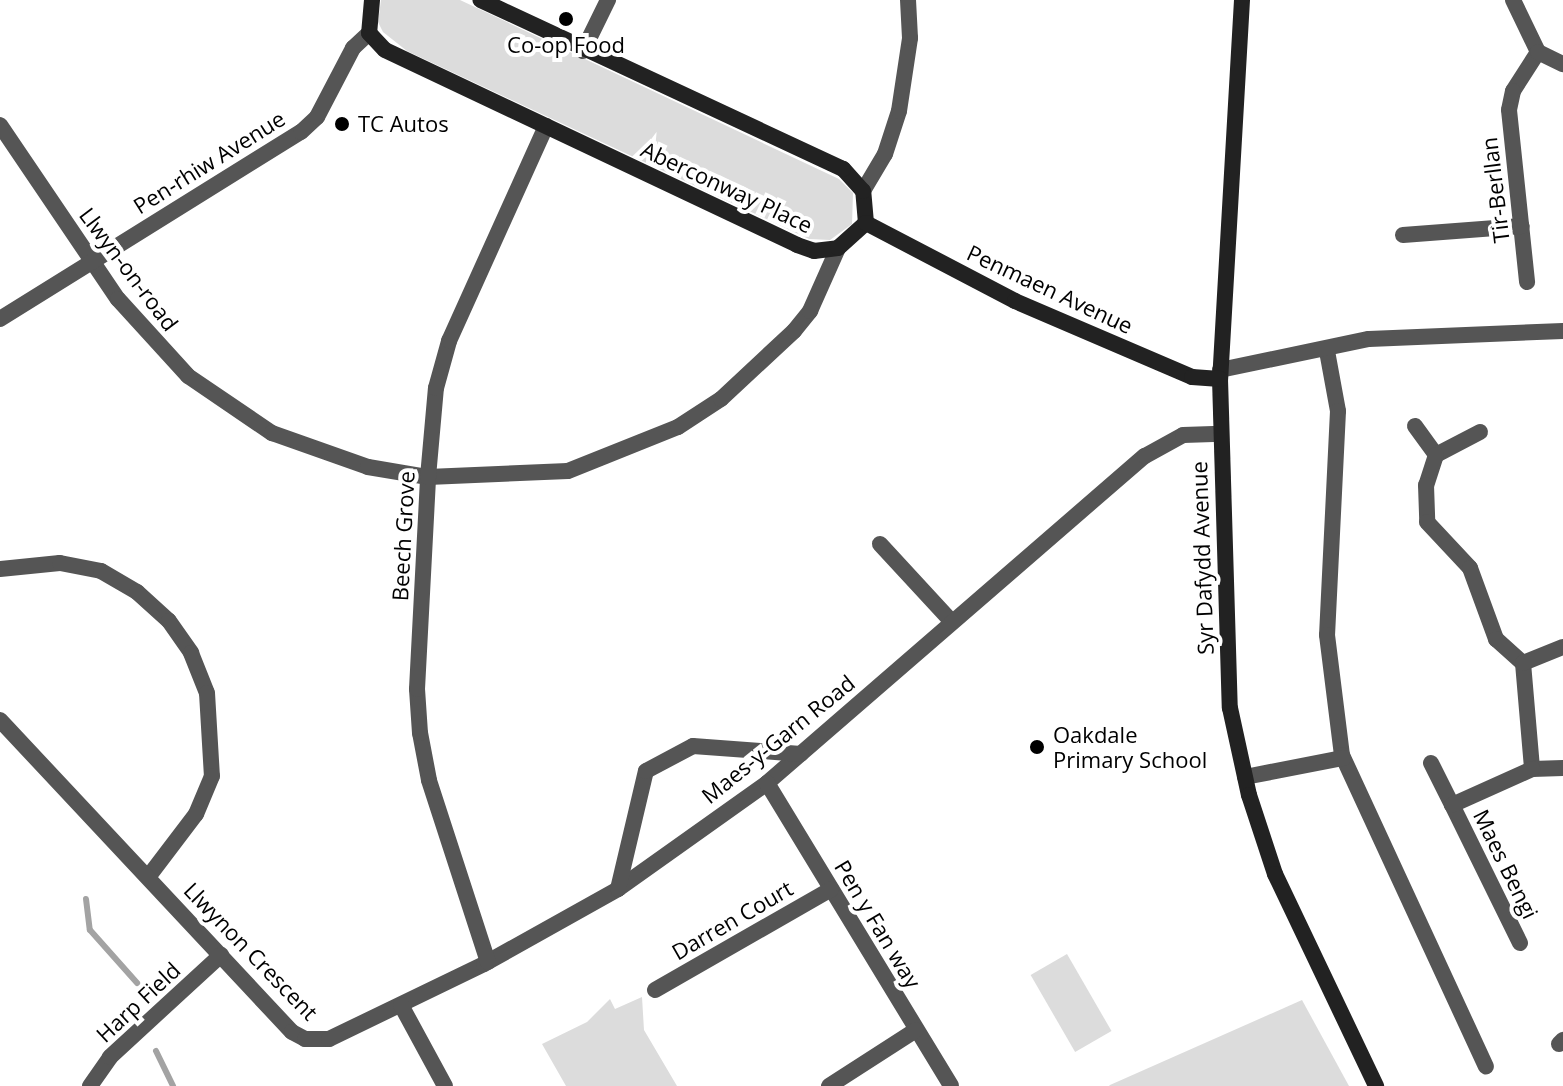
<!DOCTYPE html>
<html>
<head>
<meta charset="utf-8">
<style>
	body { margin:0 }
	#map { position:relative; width:1563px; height:1086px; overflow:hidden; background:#fff; font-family:"Open Sans",sans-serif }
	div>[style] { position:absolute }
	.green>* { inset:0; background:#dcdcdc; transform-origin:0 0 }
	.stream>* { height:6px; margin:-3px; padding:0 3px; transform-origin:3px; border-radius:3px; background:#a3a3a3 }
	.street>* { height:16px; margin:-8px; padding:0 8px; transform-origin:8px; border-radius:8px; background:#555 }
	.secondary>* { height:16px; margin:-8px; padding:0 8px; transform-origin:8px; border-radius:8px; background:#222 }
	.dots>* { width:22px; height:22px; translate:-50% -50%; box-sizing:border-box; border:4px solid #fff; border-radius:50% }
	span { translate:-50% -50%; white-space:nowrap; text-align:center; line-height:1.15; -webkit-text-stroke:8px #fff; paint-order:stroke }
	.poi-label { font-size:22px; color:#000 }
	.left { translate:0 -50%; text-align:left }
	.street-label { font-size:22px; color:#000 }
</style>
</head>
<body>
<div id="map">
	<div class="green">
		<div style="clip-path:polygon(381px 0,460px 0,839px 179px,853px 193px,852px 224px,830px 240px,809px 239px,407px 51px,383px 32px,378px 22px)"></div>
		<div style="left:1067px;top:954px;width:89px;height:42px;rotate:60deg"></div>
		<div style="clip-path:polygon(642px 997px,644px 1030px,677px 1086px,566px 1086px,542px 1044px,587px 1022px,610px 999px,615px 1009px)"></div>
		<div style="clip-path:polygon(1302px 1000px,1349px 1086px,1109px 1086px,1110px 1085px)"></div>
	</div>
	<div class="stream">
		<div style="left:86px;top:899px;width:31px;rotate:83deg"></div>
		<div style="left:90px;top:930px;width:71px;rotate:48.4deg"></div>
		<div style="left:156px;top:1051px;width:39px;rotate:64deg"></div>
	</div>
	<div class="street">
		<div style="left:1513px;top:0;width:58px;rotate:64.3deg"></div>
		<div style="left:1538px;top:52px;width:46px;rotate:122.7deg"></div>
		<div style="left:1513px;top:91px;width:19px;rotate:102deg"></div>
		<div style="left:1509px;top:110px;width:173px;rotate:84deg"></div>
		<div style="left:583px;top:51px;width:57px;rotate:-63.9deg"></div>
		<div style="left:1538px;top:52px;width:28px;rotate:26deg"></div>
		<div style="left:0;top:125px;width:210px;rotate:55.9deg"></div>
		<div style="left:118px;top:299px;width:104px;rotate:47.7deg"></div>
		<div style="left:188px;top:376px;width:102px;rotate:34.2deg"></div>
		<div style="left:272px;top:433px;width:102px;rotate:19.5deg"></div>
		<div style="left:368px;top:467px;width:61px;rotate:9.5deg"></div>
		<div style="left:428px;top:477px;width:140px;rotate:-2.5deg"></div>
		<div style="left:568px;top:471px;width:118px;rotate:-21.8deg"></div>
		<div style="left:678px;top:427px;width:51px;rotate:-33.1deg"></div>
		<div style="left:721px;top:399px;width:100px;rotate:-43deg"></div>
		<div style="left:794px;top:331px;width:26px;rotate:-51deg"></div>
		<div style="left:810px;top:311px;width:69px;rotate:-66deg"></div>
		<div style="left:863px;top:191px;width:43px;rotate:-59.3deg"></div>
		<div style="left:885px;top:154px;width:45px;rotate:-72deg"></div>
		<div style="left:899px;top:111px;width:74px;rotate:-81.4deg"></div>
		<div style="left:910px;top:38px;width:38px;rotate:-93deg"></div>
		<div style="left:1403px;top:235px;width:119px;rotate:-4.3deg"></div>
		<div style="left:0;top:319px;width:354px;rotate:-31.9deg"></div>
		<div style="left:301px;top:132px;width:22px;rotate:-43deg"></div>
		<div style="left:317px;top:117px;width:78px;rotate:-62.4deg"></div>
		<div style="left:353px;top:48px;width:22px;rotate:-43deg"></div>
		<div style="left:1327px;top:351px;width:61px;rotate:79.6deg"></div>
		<div style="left:1338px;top:411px;width:224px;rotate:92.8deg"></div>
		<div style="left:1327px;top:635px;width:121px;rotate:82.9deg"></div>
		<div style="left:1342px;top:755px;width:343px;rotate:65.2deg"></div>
		<div style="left:1220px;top:370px;width:152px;rotate:-11.8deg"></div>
		<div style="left:1369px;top:339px;width:194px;rotate:-2.4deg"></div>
		<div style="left:1415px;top:426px;width:36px;rotate:54deg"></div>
		<div style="left:1480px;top:432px;width:50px;rotate:152.4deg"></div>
		<div style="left:1436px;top:455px;width:32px;rotate:108deg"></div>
		<div style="left:1426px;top:485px;width:37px;rotate:88deg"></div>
		<div style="left:1427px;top:522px;width:63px;rotate:46.9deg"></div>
		<div style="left:1470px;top:568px;width:76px;rotate:69.9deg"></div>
		<div style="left:1496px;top:639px;width:36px;rotate:42deg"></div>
		<div style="left:880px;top:544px;width:105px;rotate:47.3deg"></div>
		<div style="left:0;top:569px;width:60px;rotate:-5.7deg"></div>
		<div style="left:60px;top:563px;width:42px;rotate:11deg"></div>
		<div style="left:101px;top:571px;width:42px;rotate:30.3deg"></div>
		<div style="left:137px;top:592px;width:43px;rotate:42.2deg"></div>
		<div style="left:169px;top:621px;width:39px;rotate:55deg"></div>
		<div style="left:191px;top:653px;width:43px;rotate:68.2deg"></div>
		<div style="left:207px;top:693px;width:83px;rotate:86.6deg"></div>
		<div style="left:212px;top:776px;width:41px;rotate:112.8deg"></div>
		<div style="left:196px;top:814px;width:78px;rotate:127.2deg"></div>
		<div style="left:1523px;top:663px;width:106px;rotate:85.1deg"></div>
		<div style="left:1532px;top:769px;width:31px;rotate:-2deg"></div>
		<div style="left:1523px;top:663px;width:43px;rotate:-21.8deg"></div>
		<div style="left:0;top:720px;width:427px;rotate:46.9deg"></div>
		<div style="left:292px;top:1032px;width:15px;rotate:28deg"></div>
		<div style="left:305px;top:1039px;width:24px"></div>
		<div style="left:329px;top:1039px;width:172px;rotate:-25.8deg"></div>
		<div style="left:484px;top:964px;width:154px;rotate:-29.2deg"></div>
		<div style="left:618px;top:889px;width:183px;rotate:-35.4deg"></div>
		<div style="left:767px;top:783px;width:500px;rotate:-40.9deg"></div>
		<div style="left:1145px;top:456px;width:43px;rotate:-28.9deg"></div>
		<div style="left:1183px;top:435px;width:38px;rotate:-2deg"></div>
		<div style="left:1431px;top:763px;width:47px;rotate:63.4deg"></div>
		<div style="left:1245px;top:777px;width:100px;rotate:-11deg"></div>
		<div style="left:767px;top:783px;width:354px;rotate:58.7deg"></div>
		<div style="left:618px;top:889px;width:121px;rotate:-76.7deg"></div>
		<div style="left:646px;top:771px;width:53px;rotate:-28deg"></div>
		<div style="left:693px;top:746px;width:108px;rotate:4.2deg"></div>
		<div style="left:1520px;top:943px;width:154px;rotate:-116.2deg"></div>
		<div style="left:1452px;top:805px;width:88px;rotate:-24.2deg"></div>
		<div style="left:488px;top:962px;width:191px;rotate:-108deg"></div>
		<div style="left:429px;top:780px;width:48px;rotate:-100.8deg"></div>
		<div style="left:420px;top:733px;width:44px;rotate:-93.9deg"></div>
		<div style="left:417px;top:689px;width:212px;rotate:-87deg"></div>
		<div style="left:428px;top:477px;width:89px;rotate:-84.9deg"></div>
		<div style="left:436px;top:388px;width:49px;rotate:-74.5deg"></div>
		<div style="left:449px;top:341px;width:236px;rotate:-65.7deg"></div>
		<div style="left:655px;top:990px;width:203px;rotate:-29.8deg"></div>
		<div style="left:401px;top:1005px;width:92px;rotate:61.5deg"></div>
		<div style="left:1559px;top:1044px;width:6px;rotate:-45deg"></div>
		<div style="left:90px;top:1086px;width:35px;rotate:-55deg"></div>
		<div style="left:110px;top:1057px;width:151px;rotate:-42.6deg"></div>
		<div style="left:829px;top:1086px;width:103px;rotate:-32.8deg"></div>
	</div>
	<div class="secondary">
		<div style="left:372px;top:0;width:33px;rotate:95deg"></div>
		<div style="left:369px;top:33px;width:23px;rotate:47deg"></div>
		<div style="left:385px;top:50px;width:456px;rotate:25.3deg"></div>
		<div style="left:797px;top:245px;width:18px;rotate:19deg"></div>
		<div style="left:814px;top:251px;width:24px;rotate:-7deg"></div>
		<div style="left:838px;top:248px;width:38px;rotate:-42deg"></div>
		<div style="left:866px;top:223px;width:32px;rotate:-95deg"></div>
		<div style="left:863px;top:191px;width:30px;rotate:-132deg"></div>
		<div style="left:843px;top:169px;width:400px;rotate:-155deg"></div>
		<div style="left:1242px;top:0;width:380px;rotate:93.3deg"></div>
		<div style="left:1220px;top:379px;width:329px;rotate:88.3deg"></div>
		<div style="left:1230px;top:708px;width:89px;rotate:77.7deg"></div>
		<div style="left:1249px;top:795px;width:83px;rotate:71.8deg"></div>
		<div style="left:1275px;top:874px;width:235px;rotate:64.5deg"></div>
		<div style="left:866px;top:223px;width:168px;rotate:27.6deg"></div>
		<div style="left:1015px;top:301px;width:193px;rotate:23.2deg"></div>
		<div style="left:1192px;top:377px;width:28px;rotate:4deg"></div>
	</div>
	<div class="dots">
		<div style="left:566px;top:19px;background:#000"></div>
		<div style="left:342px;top:124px;background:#000"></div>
		<div style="left:1037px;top:747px;background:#000"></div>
	</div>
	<div class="poi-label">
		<span style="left:566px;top:45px">Co-op Food</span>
		<span class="left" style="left:358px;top:124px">TC Autos</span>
		<span class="left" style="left:1053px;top:747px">Oakdale<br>Primary School</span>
	</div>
	<div class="street-label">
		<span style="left:209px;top:162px;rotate:-32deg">Pen-rhiw Avenue</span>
		<span style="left:727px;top:187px;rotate:25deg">Aberconway Place</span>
		<span style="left:1495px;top:190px;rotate:-97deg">Tir-Berllan</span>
		<span style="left:129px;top:269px;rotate:53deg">Llwyn-on-road</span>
		<span style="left:1050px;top:289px;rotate:25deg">Penmaen Avenue</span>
		<span style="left:403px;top:536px;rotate:-87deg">Beech Grove</span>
		<span style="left:1202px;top:558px;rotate:-92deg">Syr Dafydd Avenue</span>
		<span style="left:778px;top:739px;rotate:-39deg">Maes-y-Garn Road</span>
		<span style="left:1506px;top:864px;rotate:64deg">Maes Bengi</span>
		<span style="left:732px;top:920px;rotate:-30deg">Darren Court</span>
		<span style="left:878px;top:924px;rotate:59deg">Pen y Fan way</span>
		<span style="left:251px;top:951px;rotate:46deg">Llwynon Crescent</span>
		<span style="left:138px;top:1002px;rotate:-43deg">Harp Field</span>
	</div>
</div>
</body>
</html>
